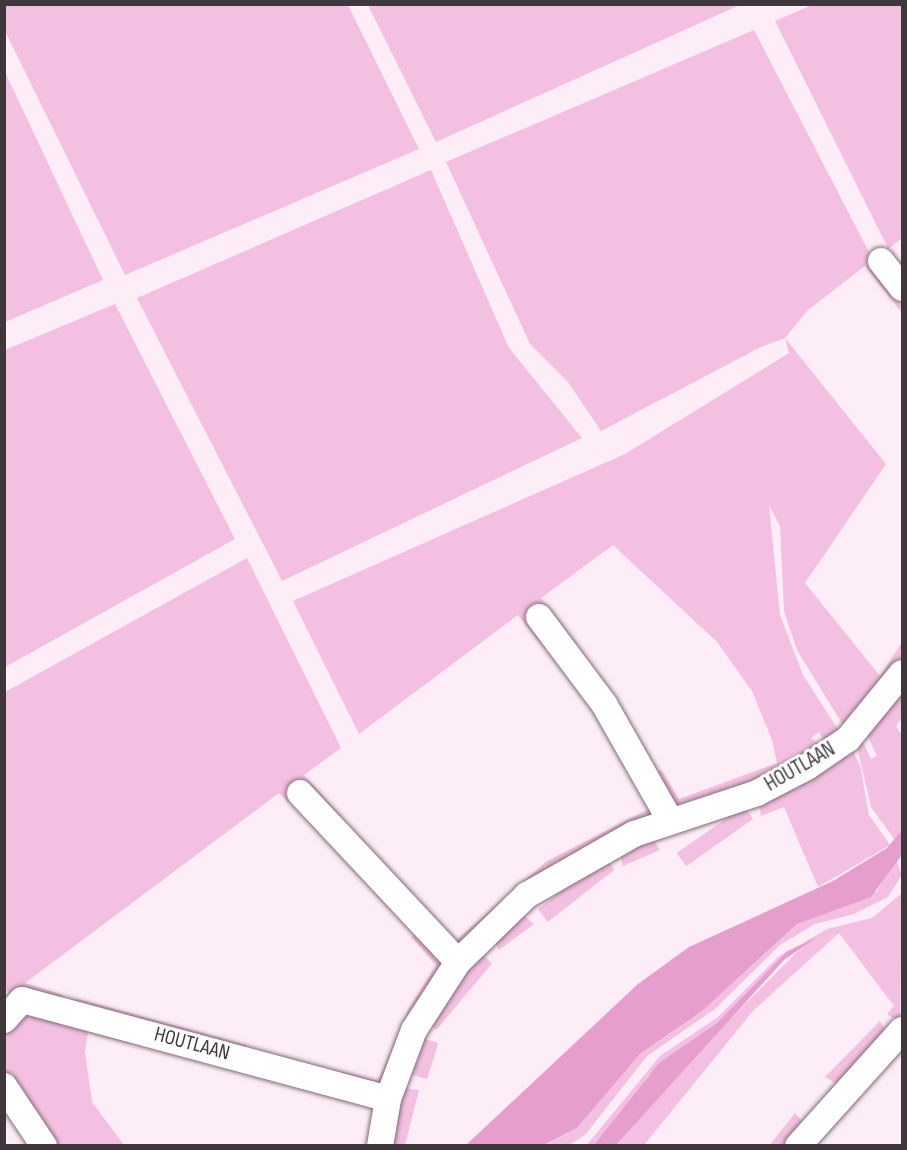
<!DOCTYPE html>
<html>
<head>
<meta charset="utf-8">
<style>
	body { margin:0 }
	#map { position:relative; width:907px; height:1150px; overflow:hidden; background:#fcedf6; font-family:"Sofia Sans Condensed",sans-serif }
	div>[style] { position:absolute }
	.green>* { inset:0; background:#f4c0e1; transform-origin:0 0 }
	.water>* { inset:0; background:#e69fcc }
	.roads { filter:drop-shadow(0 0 2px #806b78) drop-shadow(0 0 2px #806b78) }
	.minor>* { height:26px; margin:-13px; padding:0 13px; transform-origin:13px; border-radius:13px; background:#fff }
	span { translate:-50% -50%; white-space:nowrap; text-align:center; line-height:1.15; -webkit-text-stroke:6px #fff; paint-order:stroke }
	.street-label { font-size:21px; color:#40373d }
	.frame { position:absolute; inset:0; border:6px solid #40373d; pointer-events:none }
</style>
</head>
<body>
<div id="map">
	<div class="green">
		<div style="clip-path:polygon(5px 4px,348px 5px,419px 149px,125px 275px,5px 31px)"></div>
		<div style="clip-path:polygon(742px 4px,436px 142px,368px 5px,368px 4px)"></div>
		<div style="clip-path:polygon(812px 5px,902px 5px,902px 238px,888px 249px,902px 267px,902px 280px,882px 254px,888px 248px,775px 21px)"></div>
		<div style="clip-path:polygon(754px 30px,873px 260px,902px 298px,902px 313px,865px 266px,808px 310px,785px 338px,886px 464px,805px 583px,880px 676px,902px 642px,902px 661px,846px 730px,797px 650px,784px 611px,780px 526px,769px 505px,780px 615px,803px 675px,841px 734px,826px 746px,819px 732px,811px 738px,824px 747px,786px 770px,676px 805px,656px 775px,661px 769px,679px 799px,777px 763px,772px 740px,752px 691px,717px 642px,613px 545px,541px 598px,577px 644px,550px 641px,545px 649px,518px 615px,359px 734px,293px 601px,625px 454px,789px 353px,785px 338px,759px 348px,601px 431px,568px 382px,530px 344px,446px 162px)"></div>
		<div style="clip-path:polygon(5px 72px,103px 280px,5px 322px,4px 322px)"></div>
		<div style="clip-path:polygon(431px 170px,509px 348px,582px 438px,282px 581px,137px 298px)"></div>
		<div style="clip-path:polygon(115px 304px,235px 539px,5px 667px,5px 350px)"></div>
		<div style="clip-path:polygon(247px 558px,341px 748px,304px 775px,341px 816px,332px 819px,294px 795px,289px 803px,279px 793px,25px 983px,63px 995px,59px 1001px,12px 995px,5px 989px,5px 692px)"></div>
		<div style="clip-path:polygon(902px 691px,902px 717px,896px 726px,902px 735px,902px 830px,895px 840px,871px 807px,856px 742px,861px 738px,871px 759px,877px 756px,866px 733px)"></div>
		<div style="clip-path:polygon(851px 747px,860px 765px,869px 815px,890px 845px,818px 887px,784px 807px,761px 816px,759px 800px)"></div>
		<div style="left:744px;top:806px;width:16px;height:82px;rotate:55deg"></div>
		<div style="clip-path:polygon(651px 808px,655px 814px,461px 947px,455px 941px,547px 861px)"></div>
		<div style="clip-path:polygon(651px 836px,660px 850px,623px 866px,619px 851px)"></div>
		<div style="left:605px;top:857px;width:16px;height:85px;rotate:52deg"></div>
		<div style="clip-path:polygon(896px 859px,902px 875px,888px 897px,854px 914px,815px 924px,780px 945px,715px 1009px,647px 1056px,585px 1135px,569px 1145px,544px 1146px,577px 1128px,641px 1053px,701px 1012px,797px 924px,877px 891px)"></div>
		<div style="clip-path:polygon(902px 893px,900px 1023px,887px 1014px,894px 1006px,839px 933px,753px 1011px,644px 1145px,616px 1145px,686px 1063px,808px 941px,786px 952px,717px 1023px,648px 1076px,613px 1126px,594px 1145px,586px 1146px,660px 1056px,718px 1017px,778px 957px,827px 929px,872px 918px)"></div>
		<div style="clip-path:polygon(521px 913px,534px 924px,499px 950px,493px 939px)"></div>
		<div style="clip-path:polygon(420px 933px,444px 963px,380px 1086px,333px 1077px,332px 1069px,378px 1081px,408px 1010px,436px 965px,411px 937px)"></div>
		<div style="left:480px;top:953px;width:16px;height:87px;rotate:40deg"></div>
		<div style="clip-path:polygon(75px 998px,247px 1045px,243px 1053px,75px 1006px)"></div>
		<div style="clip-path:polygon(16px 1009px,134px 1034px,131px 1044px,88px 1032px,85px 1052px,92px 1102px,124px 1145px,58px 1145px,12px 1073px,6px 1074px,4px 1040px)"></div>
		<div style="clip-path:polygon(880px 1021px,888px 1034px,839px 1085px,825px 1077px)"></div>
		<div style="left:422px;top:1038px;width:17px;height:38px;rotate:17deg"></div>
		<div style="clip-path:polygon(401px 1088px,419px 1090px,405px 1145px,389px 1146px)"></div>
		<div style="clip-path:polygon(795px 1113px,805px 1125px,788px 1145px,769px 1146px)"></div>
	</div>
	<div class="water">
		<div style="clip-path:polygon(902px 830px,902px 855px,871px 897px,797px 924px,701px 1012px,641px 1053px,577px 1128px,544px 1145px,466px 1145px,638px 984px,689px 947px,833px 881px,887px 848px)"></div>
		<div style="clip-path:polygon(817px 937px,784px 960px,616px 1145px,594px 1145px,659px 1063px,717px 1023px,786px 952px)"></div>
	</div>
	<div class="roads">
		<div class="minor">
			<div style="left:881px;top:261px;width:34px;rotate:52deg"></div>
			<div style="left:539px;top:617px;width:109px;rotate:53.2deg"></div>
			<div style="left:604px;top:704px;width:133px;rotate:60.4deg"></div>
			<div style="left:300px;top:793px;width:231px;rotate:46.9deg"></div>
			<div style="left:4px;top:1020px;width:27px;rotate:-48deg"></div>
			<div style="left:22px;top:1000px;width:379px;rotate:15.1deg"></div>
			<div style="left:4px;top:1086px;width:72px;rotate:56.3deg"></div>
			<div style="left:380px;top:1146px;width:48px;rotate:-80.3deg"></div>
			<div style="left:388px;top:1099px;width:74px;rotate:-69.4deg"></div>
			<div style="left:414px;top:1030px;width:81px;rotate:-57.1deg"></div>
			<div style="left:458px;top:962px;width:96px;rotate:-44.2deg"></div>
			<div style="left:527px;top:895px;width:123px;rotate:-29.7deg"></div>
			<div style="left:634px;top:834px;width:130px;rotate:-18.4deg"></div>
			<div style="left:757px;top:793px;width:56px;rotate:-27.5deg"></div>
			<div style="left:807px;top:767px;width:50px;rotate:-34.3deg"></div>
			<div style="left:848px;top:739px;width:85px;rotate:-50.7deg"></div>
			<div style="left:798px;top:1146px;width:156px;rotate:-48.1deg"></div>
		</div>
	</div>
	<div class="street-label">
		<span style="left:800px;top:767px;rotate:-30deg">HOUTLAAN</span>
		<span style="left:192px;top:1044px;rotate:15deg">HOUTLAAN</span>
	</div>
	<div class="frame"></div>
</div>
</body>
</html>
